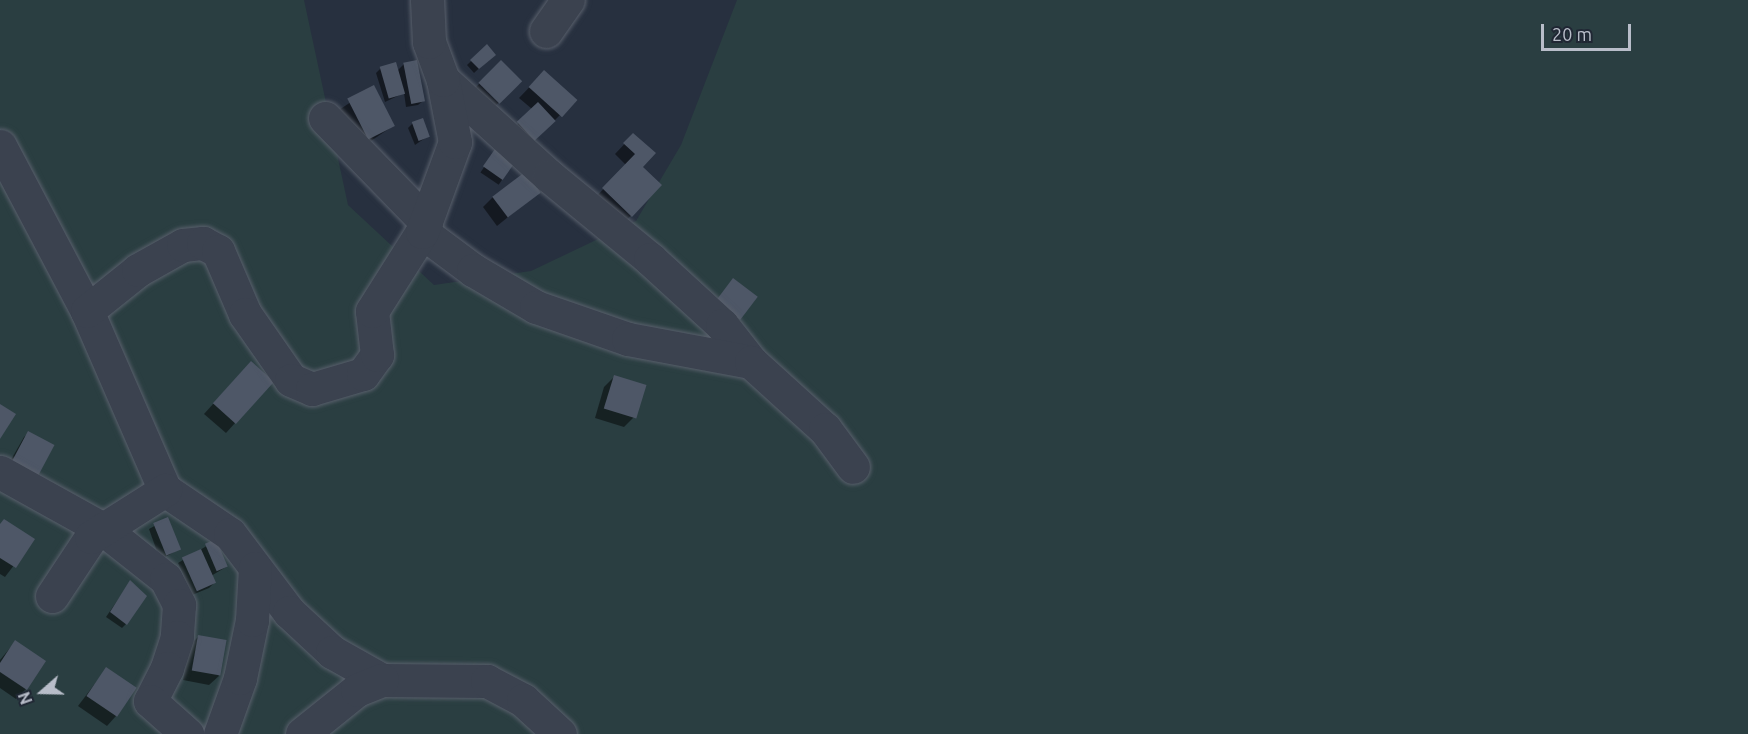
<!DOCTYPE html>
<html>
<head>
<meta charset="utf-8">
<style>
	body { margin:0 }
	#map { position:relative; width:1748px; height:734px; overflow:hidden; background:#27303f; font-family:Ubuntu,sans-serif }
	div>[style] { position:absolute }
	.green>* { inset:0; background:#2a3e41 }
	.shadow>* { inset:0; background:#0007; transform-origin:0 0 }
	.building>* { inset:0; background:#4e5767; transform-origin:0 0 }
	.roads { filter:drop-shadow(0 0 2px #59606c) drop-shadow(0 0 2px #59606c) }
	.minor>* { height:33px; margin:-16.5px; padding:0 16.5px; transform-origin:16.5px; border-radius:16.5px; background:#3b424f }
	span { translate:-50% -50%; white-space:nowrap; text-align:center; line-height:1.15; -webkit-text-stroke:6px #202734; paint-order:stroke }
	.north { position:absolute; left:12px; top:662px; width:60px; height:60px; -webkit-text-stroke:4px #202734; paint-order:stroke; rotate:250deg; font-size:16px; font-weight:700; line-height:24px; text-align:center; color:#b8bdc9 }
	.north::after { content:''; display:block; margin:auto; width:21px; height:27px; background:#b8bdc9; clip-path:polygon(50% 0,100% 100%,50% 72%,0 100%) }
	.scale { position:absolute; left:1541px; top:24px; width:90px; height:27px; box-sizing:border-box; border:3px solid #b8bdc9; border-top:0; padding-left:8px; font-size:18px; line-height:21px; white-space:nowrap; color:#b8bdc9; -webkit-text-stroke:4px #202734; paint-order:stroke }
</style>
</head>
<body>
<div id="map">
	<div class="green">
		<div style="clip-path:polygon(0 0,304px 0,348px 205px,434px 285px,531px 271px,636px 221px,681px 145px,737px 0,1748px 0,1748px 734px,0 734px)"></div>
	</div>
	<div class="shadow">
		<div style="clip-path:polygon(487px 46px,489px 59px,474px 73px,467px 65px)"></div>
		<div style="left:501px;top:62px;width:27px;height:37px;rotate:45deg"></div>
		<div style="clip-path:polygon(404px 64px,423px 101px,418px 105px,406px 107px,404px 93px,385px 102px,376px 73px,381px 68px,397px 71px)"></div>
		<div style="clip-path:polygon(544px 72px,575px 100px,530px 145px,514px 128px,532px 109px,519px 98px)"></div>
		<div style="clip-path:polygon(373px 87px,393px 126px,359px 149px,339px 110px)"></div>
		<div style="clip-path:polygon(413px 123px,428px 136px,415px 145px,408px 128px)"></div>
		<div style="clip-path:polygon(633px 135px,641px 167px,660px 185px,622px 225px,594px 199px,626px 165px,615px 154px)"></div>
		<div style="left:495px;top:151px;width:22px;height:26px;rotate:34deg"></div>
		<div style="clip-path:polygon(539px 192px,497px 226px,483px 207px,493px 197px)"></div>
		<div style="clip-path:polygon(241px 373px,272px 382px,226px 433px,204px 414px)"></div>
		<div style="clip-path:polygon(614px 377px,634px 417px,624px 427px,595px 418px,604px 387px)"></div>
		<div style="clip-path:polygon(29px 433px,52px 446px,8px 465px,24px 437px)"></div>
		<div style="clip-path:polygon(167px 519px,179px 549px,160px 560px,149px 529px)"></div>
		<div style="clip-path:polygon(0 524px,33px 540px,5px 577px,0 574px)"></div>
		<div style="clip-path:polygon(215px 541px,226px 567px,211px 576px,214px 583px,209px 588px,192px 595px,178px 563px)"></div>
		<div style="clip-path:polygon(130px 582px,126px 624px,122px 628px,106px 617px)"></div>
		<div style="clip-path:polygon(199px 636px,219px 676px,209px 685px,183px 680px,189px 646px)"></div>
		<div style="clip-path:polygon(15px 642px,26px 689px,16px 699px,0 688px,0 660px)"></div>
		<div style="clip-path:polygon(106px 669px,116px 716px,107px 726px,78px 706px)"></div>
	</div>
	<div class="building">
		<div style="clip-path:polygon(487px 44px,496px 55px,479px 69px,470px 60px)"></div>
		<div style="left:417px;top:60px;width:42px;height:14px;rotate:79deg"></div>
		<div style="left:501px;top:60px;width:30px;height:32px;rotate:45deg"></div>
		<div style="left:396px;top:62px;width:33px;height:17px;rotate:74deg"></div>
		<div style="left:544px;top:70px;width:45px;height:23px;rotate:42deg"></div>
		<div style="left:374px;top:85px;width:46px;height:30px;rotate:63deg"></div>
		<div style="left:538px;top:102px;width:26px;height:29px;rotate:47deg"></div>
		<div style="left:423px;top:118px;width:20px;height:12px;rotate:70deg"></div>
		<div style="clip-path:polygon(633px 133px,656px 153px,643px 167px,662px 185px,632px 217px,602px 188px,635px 154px,623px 143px)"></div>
		<div style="left:495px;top:149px;width:24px;height:21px;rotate:35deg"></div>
		<div style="left:525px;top:172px;width:26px;height:41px;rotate:53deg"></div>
		<div style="left:733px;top:278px;width:31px;height:29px;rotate:37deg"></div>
		<div style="left:251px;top:361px;width:31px;height:57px;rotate:42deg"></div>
		<div style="left:614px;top:375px;width:34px;height:35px;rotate:17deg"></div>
		<div style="clip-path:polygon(0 404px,16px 414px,0 439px)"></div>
		<div style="left:28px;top:431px;width:30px;height:34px;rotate:28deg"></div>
		<div style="left:168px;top:517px;width:35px;height:16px;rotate:68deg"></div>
		<div style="clip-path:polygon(4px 519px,35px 539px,16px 568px,0 558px,0 524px)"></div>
		<div style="left:216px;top:539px;width:30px;height:12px;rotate:67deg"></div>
		<div style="left:201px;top:549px;width:37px;height:21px;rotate:66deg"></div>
		<div style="clip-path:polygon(130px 580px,147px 596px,127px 625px,110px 612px)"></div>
		<div style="left:198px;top:635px;width:29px;height:36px;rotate:10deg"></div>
		<div style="clip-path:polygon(15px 640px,46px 661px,27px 690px,0 672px,0 663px)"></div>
		<div style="left:106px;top:667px;width:37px;height:35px;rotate:34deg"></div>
	</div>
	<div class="roads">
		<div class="minor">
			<div style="left:546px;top:31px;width:38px;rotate:-55deg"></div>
			<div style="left:443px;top:80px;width:143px;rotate:42.2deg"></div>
			<div style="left:549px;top:176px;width:131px;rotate:39.4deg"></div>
			<div style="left:650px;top:259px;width:98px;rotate:42.5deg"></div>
			<div style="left:722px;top:325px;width:47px;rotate:51.9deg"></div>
			<div style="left:325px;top:118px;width:145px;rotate:45.8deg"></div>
			<div style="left:0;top:146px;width:187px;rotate:62.2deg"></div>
			<div style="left:87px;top:311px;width:195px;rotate:66.5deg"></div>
			<div style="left:165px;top:490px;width:78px;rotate:34.1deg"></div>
			<div style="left:230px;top:534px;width:98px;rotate:52.9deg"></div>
			<div style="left:289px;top:612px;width:59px;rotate:42.9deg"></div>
			<div style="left:332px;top:652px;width:57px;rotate:29.2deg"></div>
			<div style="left:382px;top:680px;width:105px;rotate:0.5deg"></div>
			<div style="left:487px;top:681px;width:41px;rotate:27.8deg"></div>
			<div style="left:523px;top:700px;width:50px;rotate:42.6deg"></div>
			<div style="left:422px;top:232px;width:64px;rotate:36.7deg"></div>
			<div style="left:473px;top:270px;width:73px;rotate:30.4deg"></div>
			<div style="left:536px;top:307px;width:97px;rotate:19.2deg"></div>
			<div style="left:628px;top:339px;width:125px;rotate:10.6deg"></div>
			<div style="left:751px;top:362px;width:100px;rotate:42.2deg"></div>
			<div style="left:825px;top:429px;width:47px;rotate:53.6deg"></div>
			<div style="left:87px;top:311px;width:65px;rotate:-38.8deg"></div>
			<div style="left:138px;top:270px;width:51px;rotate:-29.1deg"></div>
			<div style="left:183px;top:245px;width:20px;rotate:-6deg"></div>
			<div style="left:203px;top:243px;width:17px;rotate:28deg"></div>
			<div style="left:218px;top:251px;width:69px;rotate:66.8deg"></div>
			<div style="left:245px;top:314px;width:80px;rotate:55.1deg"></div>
			<div style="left:291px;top:380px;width:23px;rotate:23deg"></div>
			<div style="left:312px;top:389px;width:53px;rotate:-16.4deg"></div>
			<div style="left:363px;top:374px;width:24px;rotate:-54deg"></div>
			<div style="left:377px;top:355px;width:44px;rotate:-96.5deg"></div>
			<div style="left:372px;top:311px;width:93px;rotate:-57.7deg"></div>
			<div style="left:422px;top:232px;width:96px;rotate:-69.9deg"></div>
			<div style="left:455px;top:142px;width:63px;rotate:-101deg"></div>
			<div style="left:443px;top:80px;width:40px;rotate:-110.2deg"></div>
			<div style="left:429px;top:42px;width:42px;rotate:-92.7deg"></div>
			<div style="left:0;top:472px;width:118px;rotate:29deg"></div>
			<div style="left:103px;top:529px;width:80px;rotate:38.4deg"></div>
			<div style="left:166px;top:579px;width:29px;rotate:63deg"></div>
			<div style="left:179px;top:605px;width:32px;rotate:94deg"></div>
			<div style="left:177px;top:637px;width:33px;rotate:108deg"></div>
			<div style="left:167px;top:668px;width:37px;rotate:117deg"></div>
			<div style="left:150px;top:701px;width:50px;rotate:41.7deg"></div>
			<div style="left:52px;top:596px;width:71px;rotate:-56.5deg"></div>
			<div style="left:91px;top:537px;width:88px;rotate:-32.4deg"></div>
			<div style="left:220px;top:734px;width:59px;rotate:-70.3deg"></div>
			<div style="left:240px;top:678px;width:59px;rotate:-78.3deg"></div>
			<div style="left:252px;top:620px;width:52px;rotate:-86.7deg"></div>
			<div style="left:302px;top:734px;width:70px;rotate:-38.7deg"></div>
			<div style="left:357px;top:690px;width:27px;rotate:-22deg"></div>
		</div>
	</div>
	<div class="north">N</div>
	<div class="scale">20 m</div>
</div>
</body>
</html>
